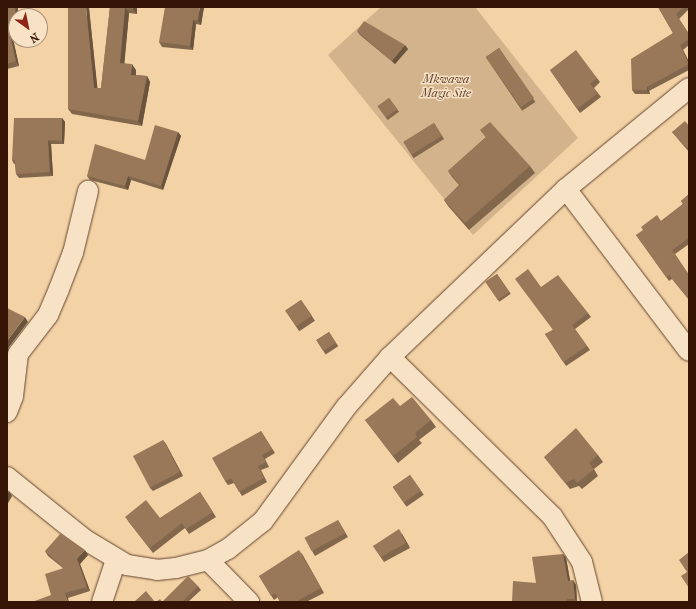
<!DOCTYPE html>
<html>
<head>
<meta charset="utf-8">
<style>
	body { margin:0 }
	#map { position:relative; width:696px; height:609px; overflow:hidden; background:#f3d3a6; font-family:"IM FELL French Canon",serif }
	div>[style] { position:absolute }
	.green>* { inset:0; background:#d3b38b }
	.roads { filter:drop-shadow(0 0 1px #65442e) drop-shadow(0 0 1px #65442e) }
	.minor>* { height:20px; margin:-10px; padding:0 10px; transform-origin:10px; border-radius:10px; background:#f7e2c5 }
	.wall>* { inset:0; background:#83674d; transform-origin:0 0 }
	.shaded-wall>* { inset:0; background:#6a543e; transform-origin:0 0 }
	.building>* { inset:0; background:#987859; transform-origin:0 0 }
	span { translate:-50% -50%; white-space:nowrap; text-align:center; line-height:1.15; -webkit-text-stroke:3px #f7e2c5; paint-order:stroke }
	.park-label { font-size:12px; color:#65442e; font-style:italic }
	.frame { position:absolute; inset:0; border:8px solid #361506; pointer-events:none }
	.north { position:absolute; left:8px; top:8px; width:40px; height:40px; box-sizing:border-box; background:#f7e2c5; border:1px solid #aa9079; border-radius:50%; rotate:147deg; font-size:11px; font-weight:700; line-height:16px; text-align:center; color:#361506 }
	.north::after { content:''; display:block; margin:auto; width:14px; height:18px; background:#8f2418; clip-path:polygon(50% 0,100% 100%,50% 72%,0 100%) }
</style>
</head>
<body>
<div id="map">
	<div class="green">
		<div style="clip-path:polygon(381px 7px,475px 7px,578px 138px,473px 235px,328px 55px)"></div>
	</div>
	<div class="roads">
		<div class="minor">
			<div style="left:566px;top:189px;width:203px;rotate:52.8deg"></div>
			<div style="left:390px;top:357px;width:227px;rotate:44.5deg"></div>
			<div style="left:552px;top:516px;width:55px;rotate:56.9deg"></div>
			<div style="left:582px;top:562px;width:41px;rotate:76deg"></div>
			<div style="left:7px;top:412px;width:17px;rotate:-69deg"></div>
			<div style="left:13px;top:396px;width:42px;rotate:-83.2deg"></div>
			<div style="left:18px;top:354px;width:49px;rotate:-52.4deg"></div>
			<div style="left:48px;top:315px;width:28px;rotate:-67deg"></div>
			<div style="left:59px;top:289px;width:39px;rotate:-69deg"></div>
			<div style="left:73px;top:253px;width:64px;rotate:-76.4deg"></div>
			<div style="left:7px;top:477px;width:99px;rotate:38.8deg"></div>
			<div style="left:84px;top:539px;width:50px;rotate:31.2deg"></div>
			<div style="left:127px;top:565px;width:30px;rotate:9deg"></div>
			<div style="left:157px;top:570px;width:19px;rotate:-6deg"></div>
			<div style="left:176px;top:568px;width:33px;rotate:-14deg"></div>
			<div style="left:208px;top:560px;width:23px;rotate:-29deg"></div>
			<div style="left:228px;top:549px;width:45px;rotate:-38.7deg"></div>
			<div style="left:263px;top:521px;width:142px;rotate:-53.9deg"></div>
			<div style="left:347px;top:406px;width:65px;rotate:-48.7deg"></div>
			<div style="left:390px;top:357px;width:243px;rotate:-43.7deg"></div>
			<div style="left:566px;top:189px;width:159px;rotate:-39.4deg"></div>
			<div style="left:208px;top:560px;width:59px;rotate:45.7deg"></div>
			<div style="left:102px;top:602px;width:44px;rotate:-71.6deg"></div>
		</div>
	</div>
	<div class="wall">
		<div style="clip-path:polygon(7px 7px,18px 7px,16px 16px,16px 39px,13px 39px,19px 66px,7px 69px)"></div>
		<div style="clip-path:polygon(110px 7px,137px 7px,137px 14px,129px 13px,124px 63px,136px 70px,136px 75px,147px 76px,150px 82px,142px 126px,72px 114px,68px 109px,89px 8px,97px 88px,101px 88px)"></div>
		<div style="clip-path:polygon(204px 7px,201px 25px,196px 24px,193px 50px,162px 47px,159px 42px)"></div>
		<div style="clip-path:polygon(658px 7px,689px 7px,689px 9px,679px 19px,689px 34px,689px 45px,683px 50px,689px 62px,689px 70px,649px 91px,650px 94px,635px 94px,632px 90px,673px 33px)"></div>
		<div style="clip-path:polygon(357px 31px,408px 49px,395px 64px,360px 35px)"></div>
		<div style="left:499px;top:48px;width:65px;height:16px;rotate:56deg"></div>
		<div style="clip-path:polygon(550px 70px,597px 78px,600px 82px,594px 88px,601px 97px,580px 113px)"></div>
		<div style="left:389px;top:98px;width:17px;height:14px;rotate:54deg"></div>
		<div style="clip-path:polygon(62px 118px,65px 122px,64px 144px,51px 144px,53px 176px,19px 178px,16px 174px,15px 164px,14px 164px,12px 160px)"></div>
		<div style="left:434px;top:123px;width:19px;height:36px;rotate:58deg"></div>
		<div style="clip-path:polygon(689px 126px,689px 152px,672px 132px)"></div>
		<div style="clip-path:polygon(480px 130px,530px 166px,535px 173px,469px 230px,448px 206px,444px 200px,459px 185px,452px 177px,448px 171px,486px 137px)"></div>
		<div style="clip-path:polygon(178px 132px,181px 136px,163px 190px,131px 180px,128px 190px,90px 180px,87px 176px,145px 160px)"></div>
		<div style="clip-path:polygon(689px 194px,689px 244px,675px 254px,689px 275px,689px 300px,672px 279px,669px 281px,636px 235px,661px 221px,683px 204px,681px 201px)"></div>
		<div style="left:497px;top:274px;width:24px;height:14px;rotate:55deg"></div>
		<div style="clip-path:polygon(541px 287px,588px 313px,591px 317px,575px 329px,590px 350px,566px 366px,545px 334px,553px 330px)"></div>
		<div style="left:301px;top:300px;width:25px;height:19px;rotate:56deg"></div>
		<div style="left:329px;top:332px;width:17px;height:15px;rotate:57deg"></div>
		<div style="clip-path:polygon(400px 406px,431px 420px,436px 427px,419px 440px,422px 443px,398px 463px,365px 420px)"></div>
		<div style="clip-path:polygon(261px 431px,275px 453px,265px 459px,269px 467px,261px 470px,267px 482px,242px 496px,234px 483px,228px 485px,225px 481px)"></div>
		<div style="clip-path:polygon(163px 440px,183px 476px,153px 491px,150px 488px)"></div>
		<div style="clip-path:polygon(598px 455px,603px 462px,594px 469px,598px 476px,582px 489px,579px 486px,570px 489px,549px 463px,544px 457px)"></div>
		<div style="left:410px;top:475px;width:24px;height:21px;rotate:55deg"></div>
		<div style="clip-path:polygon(200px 492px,216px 517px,189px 534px,185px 528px,153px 553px,128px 521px,160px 518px)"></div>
		<div style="clip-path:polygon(338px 520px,348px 537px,315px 556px,312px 551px)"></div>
		<div style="clip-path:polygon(402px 534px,410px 548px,384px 562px,373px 546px)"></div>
		<div style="clip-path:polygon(45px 551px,88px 555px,80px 564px,90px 591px,68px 598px,51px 595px,63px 568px,48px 556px)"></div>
		<div style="clip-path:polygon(302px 554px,324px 593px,306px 602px,280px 602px,278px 597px,274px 600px,259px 576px)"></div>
		<div style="clip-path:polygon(563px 554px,566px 558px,570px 581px,573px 580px,576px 585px,577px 602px,510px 602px,512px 602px,536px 583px)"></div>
		<div style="clip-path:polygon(198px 586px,201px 590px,188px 602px,162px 602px)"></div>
	</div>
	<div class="shaded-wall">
		<div style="left:15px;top:7px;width:3px;height:9px"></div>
		<div style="clip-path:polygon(86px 7px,89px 7px,89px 8px,98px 93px,94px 88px)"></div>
		<div style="clip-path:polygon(133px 7px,137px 7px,137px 14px,133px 9px)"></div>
		<div style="clip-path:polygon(200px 7px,204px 7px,201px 25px,198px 20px)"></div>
		<div style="clip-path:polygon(125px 8px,129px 13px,124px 68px,120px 63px)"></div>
		<div style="clip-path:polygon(193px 20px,196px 24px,193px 50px,190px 46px)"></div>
		<div style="clip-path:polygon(10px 35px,13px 39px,19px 66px,16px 61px)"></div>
		<div style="clip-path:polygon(405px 45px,408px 49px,395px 64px,392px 61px)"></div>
		<div style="clip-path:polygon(680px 45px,683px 50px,689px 62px,689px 64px)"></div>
		<div style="clip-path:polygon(132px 64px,136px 70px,135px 80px,131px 75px)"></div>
		<div style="clip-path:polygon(147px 76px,150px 82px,142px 126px,138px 121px)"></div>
		<div style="clip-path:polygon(647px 87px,649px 91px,650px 94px,647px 90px)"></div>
		<div style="clip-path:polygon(62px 118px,65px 122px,64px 144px,62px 141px)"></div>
		<div style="clip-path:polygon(178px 132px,181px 136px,163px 190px,161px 186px)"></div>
		<div style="clip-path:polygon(48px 140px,51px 144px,53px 176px,50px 172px)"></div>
		<div style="clip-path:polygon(128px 176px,131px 180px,128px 190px,125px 186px)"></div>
		<div style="clip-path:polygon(25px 317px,28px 322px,9px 347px,7px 356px,7px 341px)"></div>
		<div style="clip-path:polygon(163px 440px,166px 444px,183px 476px,180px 472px)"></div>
		<div style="clip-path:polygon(9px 491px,12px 496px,7px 505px,7px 495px)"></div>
		<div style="clip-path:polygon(399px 529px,402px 534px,410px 548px,406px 543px)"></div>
		<div style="clip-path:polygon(85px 550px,88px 555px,80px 564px,90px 591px,87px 587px,77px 559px)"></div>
		<div style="clip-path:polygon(299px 550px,302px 554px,324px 593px,321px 588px)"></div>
		<div style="clip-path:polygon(563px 554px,566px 558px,571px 585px,568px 581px)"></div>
		<div style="clip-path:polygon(573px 580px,576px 585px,577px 602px,575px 599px)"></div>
		<div style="clip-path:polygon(65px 593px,68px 598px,69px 602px,68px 602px)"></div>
	</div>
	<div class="building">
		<div style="clip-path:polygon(7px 7px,15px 7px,16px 16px,16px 34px,10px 35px,16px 61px,7px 64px)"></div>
		<div style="clip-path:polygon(68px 7px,86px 7px,94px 88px,101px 88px,110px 7px,133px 7px,133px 9px,125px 8px,120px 63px,132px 64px,131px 75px,147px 76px,138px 121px,68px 109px)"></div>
		<div style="clip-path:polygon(165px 7px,200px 7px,198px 20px,193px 20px,190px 46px,159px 42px)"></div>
		<div style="clip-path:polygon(658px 7px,684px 7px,676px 14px,689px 34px,689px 39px,680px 45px,689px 64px,647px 87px,647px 90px,632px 90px,631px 59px,673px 33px)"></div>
		<div style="clip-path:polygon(364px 21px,405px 45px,392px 61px,357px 31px)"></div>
		<div style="left:499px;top:48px;width:61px;height:16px;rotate:55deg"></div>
		<div style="clip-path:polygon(576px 50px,597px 78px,590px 84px,598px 93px,577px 109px,550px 70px)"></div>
		<div style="left:389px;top:98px;width:14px;height:14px;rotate:54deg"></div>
		<div style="clip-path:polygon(14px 118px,62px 118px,62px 141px,48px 140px,50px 172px,16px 174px,15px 160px,12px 160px)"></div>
		<div style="clip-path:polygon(685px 121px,689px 126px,689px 146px,687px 148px,672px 132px)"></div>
		<div style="clip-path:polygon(490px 122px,530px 166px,465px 223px,444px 200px,460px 185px,448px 171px,486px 137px,480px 130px)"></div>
		<div style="left:434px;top:123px;width:15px;height:36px;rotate:58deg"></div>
		<div style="clip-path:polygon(155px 125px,178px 132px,161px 186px,128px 176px,125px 186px,87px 176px,95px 144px,145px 160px)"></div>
		<div style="clip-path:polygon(689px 194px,689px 238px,672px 250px,689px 275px,689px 299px,669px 275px,666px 277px,636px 235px,643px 230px,641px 227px,657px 215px,661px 221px,683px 204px,681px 201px)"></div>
		<div style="clip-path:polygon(528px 269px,541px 287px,558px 275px,588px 313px,572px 325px,587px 346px,563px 362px,545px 334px,553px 330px,515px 279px)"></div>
		<div style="left:497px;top:274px;width:22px;height:14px;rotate:56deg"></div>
		<div style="left:301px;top:300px;width:19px;height:19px;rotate:55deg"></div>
		<div style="clip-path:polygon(7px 308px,25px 317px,7px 341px)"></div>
		<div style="left:329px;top:332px;width:13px;height:15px;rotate:58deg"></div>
		<div style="clip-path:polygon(412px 397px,431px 420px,415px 433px,417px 437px,393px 456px,365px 420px,393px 398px,400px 406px)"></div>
		<div style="clip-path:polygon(576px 428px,598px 455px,589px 463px,594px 469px,577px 483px,574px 479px,565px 483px,544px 457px)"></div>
		<div style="clip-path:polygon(261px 431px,272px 449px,262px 455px,266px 462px,258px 466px,264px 478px,239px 492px,231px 478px,225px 481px,212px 458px)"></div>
		<div style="left:163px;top:440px;width:36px;height:34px;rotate:62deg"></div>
		<div style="left:410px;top:475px;width:19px;height:21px;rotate:55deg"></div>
		<div style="clip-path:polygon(200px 492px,213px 512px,186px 529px,182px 523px,150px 548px,125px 517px,146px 500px,160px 518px)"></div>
		<div style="left:338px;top:520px;width:15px;height:38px;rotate:62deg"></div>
		<div style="clip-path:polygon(399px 529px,406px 543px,381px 557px,373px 546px)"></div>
		<div style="clip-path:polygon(61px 533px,85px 550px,77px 559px,87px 587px,65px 593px,68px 602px,32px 602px,51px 595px,45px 574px,64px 568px,45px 551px)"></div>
		<div style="clip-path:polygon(299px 550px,321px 588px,295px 602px,280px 602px,275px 593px,271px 596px,259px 576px)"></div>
		<div style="clip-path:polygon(689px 552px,689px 588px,681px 576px,687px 572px,679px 560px)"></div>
		<div style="clip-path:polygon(563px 554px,568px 581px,573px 580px,575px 599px,567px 599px,567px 602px,510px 602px,512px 602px,513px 581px,536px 583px,532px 557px)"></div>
		<div style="clip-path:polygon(188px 576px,198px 586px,182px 602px,162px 602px)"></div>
		<div style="clip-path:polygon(146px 591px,155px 602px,134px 602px)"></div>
		<div style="clip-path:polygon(160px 599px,162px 602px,156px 602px)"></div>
	</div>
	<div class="park-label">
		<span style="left:446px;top:87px">Mkwawa<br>Magic Site</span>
	</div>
	<div class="frame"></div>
	<div class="north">N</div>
</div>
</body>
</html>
